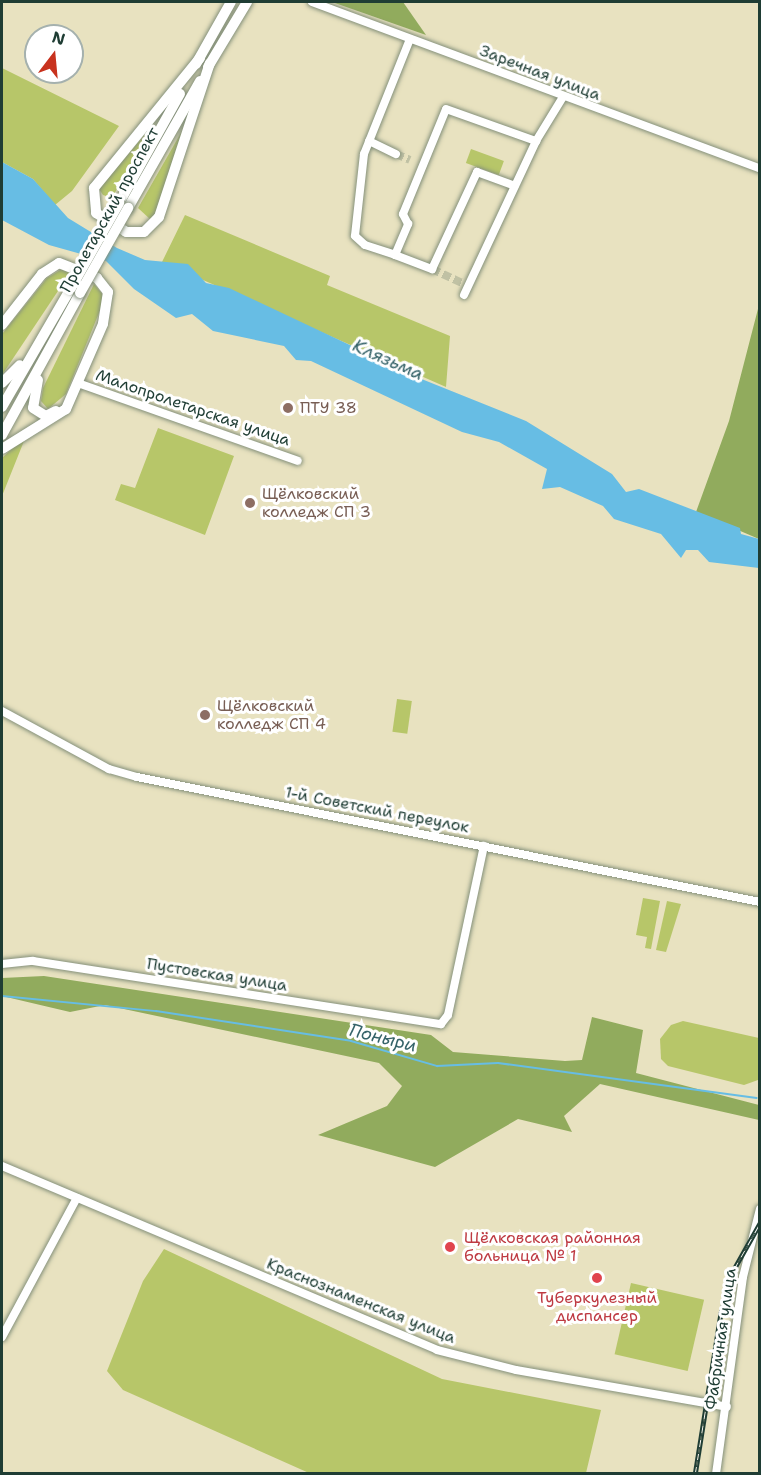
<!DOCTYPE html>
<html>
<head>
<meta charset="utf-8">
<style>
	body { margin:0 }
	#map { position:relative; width:761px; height:1475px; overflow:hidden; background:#e8e2c0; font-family:"Shantell Sans",sans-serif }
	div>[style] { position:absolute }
	.green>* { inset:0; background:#b7c669; transform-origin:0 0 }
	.forest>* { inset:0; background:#91ab5d }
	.water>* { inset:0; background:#67bde4 }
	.stream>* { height:2px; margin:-1px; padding:0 1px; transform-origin:1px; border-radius:1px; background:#67bde4 }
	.minor-tunnel>* { height:8px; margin-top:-4px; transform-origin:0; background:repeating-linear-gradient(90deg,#c0c1a4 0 8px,transparent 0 12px) }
	.roads { filter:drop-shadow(0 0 2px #84907a) drop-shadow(0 0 2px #84907a) }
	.minor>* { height:8px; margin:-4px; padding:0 4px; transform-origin:4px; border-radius:4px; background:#fff }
	.major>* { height:10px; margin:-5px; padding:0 5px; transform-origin:5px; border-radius:5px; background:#fff }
	.rail>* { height:4.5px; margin-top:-2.25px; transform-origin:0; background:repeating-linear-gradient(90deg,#fff 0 7px,#1f3d34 0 14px); box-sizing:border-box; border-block:2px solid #1f3d34 }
	.bridges { filter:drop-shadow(0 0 2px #84907a) drop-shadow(0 0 2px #84907a) }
	.major-bridge>* { height:10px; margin:-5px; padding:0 5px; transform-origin:5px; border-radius:5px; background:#fff }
	.dots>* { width:16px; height:16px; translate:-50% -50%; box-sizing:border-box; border:3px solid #fff; border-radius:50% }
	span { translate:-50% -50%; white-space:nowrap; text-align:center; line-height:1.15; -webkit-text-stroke:6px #fff; paint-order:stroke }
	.street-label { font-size:16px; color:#1f3d34 }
	.education-label { font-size:16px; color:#785e54 }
	.left { translate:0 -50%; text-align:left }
	.health-label { font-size:16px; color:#be3a42 }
	.water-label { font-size:18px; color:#356369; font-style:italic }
	.frame { position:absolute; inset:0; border:3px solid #1f3d34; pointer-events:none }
	.north { position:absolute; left:24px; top:24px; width:60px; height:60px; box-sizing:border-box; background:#fff; border:2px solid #a5b1ae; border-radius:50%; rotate:16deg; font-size:16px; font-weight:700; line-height:24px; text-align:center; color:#1f3d34 }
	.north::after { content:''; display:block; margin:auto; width:21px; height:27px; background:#c8321e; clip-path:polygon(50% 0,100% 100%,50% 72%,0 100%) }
</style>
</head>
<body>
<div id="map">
	<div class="green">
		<div style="clip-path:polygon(2px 68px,119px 126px,72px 191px,55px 205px,33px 179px,2px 162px)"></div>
		<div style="clip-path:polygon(152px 126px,112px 198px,103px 195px,99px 189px)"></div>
		<div style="clip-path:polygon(182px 131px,155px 215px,151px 220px,138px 208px)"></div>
		<div style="left:471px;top:149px;width:35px;height:15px;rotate:20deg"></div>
		<div style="clip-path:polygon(185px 215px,330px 276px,327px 285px,450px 336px,446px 387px,162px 262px)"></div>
		<div style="clip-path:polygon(62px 269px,72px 270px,2px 375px,2px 334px,47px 278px)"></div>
		<div style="clip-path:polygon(94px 284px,103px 295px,101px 308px,66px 394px,48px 409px,41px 401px,43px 388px)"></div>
		<div style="clip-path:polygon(158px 428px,234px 456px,205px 535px,115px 500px,121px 484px,135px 488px)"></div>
		<div style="clip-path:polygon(26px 436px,2px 496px,2px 458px)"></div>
		<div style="left:397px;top:699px;width:15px;height:33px;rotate:8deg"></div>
		<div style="clip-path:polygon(643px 898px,660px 901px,651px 949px,645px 948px,647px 937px,636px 935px)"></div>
		<div style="clip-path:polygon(667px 901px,681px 904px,666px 952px,656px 950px)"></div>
		<div style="clip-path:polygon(683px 1021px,759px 1038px,758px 1080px,744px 1085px,668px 1066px,661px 1059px,660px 1039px,671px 1025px)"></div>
		<div style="clip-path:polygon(164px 1249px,442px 1379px,601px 1410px,586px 1473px,309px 1473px,123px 1390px,107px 1371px,143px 1281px)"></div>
		<div style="left:631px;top:1283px;width:75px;height:73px;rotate:13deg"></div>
	</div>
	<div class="forest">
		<div style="clip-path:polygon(332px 2px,403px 2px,426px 35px)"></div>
		<div style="clip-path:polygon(759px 305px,759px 539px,696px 512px,729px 421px)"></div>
		<div style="clip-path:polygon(44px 976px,431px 1035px,453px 1052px,565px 1061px,582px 1060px,592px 1017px,643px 1030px,636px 1073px,759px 1105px,759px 1120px,600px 1084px,564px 1116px,572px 1132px,518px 1119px,435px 1167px,318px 1135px,387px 1106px,402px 1086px,379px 1063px,105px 1005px,70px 1012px,2px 996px,2px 978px)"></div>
	</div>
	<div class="water">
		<div style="clip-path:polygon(2px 162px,33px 179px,68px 218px,117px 248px,145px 260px,188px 264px,206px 283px,229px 288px,424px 380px,526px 421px,612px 474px,626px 492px,639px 489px,740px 528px,741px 534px,759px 539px,759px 568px,709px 562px,698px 550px,686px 550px,681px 558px,661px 534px,614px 519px,603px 506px,560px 487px,542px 489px,547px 469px,499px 442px,462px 432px,311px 361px,296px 360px,284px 346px,213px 331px,192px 314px,176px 318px,134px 289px,106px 261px,49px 245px,2px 220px)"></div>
	</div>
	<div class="stream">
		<div style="left:2px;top:996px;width:155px;rotate:5.6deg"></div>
		<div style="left:156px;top:1011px;width:197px;rotate:8.7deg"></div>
		<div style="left:351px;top:1041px;width:90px;rotate:16.2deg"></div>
		<div style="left:437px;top:1066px;width:61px;rotate:-2.8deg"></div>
		<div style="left:498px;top:1063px;width:261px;rotate:7.7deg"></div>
	</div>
	<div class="minor-tunnel">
		<div style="left:396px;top:154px;width:15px;rotate:23deg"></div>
		<div style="left:432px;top:269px;width:40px;rotate:25deg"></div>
	</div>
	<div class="roads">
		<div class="minor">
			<div style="left:312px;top:2px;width:478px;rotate:20.4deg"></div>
			<div style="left:410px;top:39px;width:124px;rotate:111.8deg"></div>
			<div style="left:364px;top:154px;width:82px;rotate:96.3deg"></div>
			<div style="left:355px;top:236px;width:13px;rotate:42deg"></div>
			<div style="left:365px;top:245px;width:32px;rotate:18deg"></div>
			<div style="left:395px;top:255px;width:34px;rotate:-67deg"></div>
			<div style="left:408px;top:224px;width:11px;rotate:-117deg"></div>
			<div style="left:403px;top:214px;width:113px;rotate:-67.7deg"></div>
			<div style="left:446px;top:109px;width:96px;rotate:19.6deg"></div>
			<div style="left:536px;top:141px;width:52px;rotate:-58.5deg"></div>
			<div style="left:369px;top:141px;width:30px;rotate:26deg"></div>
			<div style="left:395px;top:255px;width:40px;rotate:21deg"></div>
			<div style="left:432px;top:269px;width:107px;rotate:-65.1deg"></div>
			<div style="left:477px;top:172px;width:40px;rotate:20.2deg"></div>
			<div style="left:464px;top:295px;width:170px;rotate:-64.9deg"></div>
			<div style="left:78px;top:383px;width:233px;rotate:19.5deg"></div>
			<div style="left:2px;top:711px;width:122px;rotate:28.5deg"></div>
			<div style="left:109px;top:769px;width:29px;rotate:16deg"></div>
			<div style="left:137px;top:777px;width:635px;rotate:11.35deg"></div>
			<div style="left:2px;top:964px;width:31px;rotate:-6deg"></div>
			<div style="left:33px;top:961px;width:413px;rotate:8.8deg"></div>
			<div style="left:441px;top:1024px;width:11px;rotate:-52deg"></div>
			<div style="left:448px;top:1015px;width:173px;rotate:-78deg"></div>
			<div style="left:2px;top:1166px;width:472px;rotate:22.9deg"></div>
			<div style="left:437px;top:1350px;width:81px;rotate:14.2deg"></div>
			<div style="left:516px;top:1370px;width:214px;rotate:9.9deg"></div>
			<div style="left:2px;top:1337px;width:158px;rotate:-61.7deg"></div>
			<div style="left:716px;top:1474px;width:199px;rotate:-82.2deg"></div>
			<div style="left:743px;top:1277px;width:70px;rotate:-76deg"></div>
		</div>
		<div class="major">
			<div style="left:200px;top:58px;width:168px;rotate:129.2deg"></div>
			<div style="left:94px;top:188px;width:25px;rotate:85deg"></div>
			<div style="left:96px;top:213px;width:36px;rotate:32deg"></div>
			<div style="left:126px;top:232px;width:18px"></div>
			<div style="left:144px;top:232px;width:21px;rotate:-45deg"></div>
			<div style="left:159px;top:217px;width:162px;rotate:-71.7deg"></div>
			<div style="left:196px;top:64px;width:71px;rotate:-60.6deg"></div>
			<div style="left:208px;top:67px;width:76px;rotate:-59deg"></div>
			<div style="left:119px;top:203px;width:125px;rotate:-60.8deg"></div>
			<div style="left:128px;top:208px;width:146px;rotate:-60.4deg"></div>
			<div style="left:2px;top:325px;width:65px;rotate:-51.9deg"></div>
			<div style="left:42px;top:274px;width:20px;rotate:-33deg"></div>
			<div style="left:59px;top:263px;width:41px;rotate:21.5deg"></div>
			<div style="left:97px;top:278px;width:18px;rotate:52deg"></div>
			<div style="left:108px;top:292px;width:32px;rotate:99deg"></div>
			<div style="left:103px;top:324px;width:93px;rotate:113.5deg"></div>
			<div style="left:66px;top:409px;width:75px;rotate:148deg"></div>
			<div style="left:38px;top:380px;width:28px;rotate:100deg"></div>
			<div style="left:33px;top:408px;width:15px;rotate:32deg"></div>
			<div style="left:46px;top:416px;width:11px;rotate:-27deg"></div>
			<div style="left:2px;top:383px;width:25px;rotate:-45deg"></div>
			<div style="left:2px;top:407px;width:138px;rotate:-59.9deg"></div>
			<div style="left:2px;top:435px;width:162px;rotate:-61.2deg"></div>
		</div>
	</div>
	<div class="rail">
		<div style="left:695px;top:1474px;width:164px;rotate:-80.9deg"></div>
		<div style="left:721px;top:1312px;width:45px;rotate:-73.2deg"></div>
		<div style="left:734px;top:1269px;width:53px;rotate:-60.5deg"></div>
	</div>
	<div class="bridges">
		<div class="major-bridge">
			<div style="left:71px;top:288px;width:98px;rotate:-60.5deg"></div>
			<div style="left:80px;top:293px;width:98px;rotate:-60.5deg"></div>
		</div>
	</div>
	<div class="dots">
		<div style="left:288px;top:408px;background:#8d6e63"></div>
		<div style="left:250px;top:503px;background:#8d6e63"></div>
		<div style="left:205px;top:715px;background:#8d6e63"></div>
		<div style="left:450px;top:1247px;background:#e0444e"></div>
		<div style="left:597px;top:1278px;background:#e0444e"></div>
	</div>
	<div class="street-label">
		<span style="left:540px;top:73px;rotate:21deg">Заречная улица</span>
		<span style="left:110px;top:210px;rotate:-61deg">Пролетарский проспект</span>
		<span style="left:193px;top:408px;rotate:19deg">Малопролетарская улица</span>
		<span style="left:377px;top:810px;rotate:11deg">1-й Советский переулок</span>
		<span style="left:217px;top:975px;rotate:9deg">Пустовская улица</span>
		<span style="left:361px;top:1301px;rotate:22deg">Краснознаменская улица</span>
		<span style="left:721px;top:1339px;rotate:-82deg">Фабричная улица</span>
	</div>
	<div class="education-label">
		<span class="left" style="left:300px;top:408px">ПТУ 38</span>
		<span class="left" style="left:262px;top:503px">Щёлковский<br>колледж СП 3</span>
		<span class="left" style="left:217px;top:715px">Щёлковский<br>колледж СП 4</span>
	</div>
	<div class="health-label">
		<span class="left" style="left:464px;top:1247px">Щёлковская районная<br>больница № 1</span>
		<span style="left:597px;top:1307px">Туберкулезный<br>диспансер</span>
	</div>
	<div class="water-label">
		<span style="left:388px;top:360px;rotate:24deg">Клязьма</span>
		<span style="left:383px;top:1038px;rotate:14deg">Поныри</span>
	</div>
	<div class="frame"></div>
	<div class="north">N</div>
</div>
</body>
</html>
